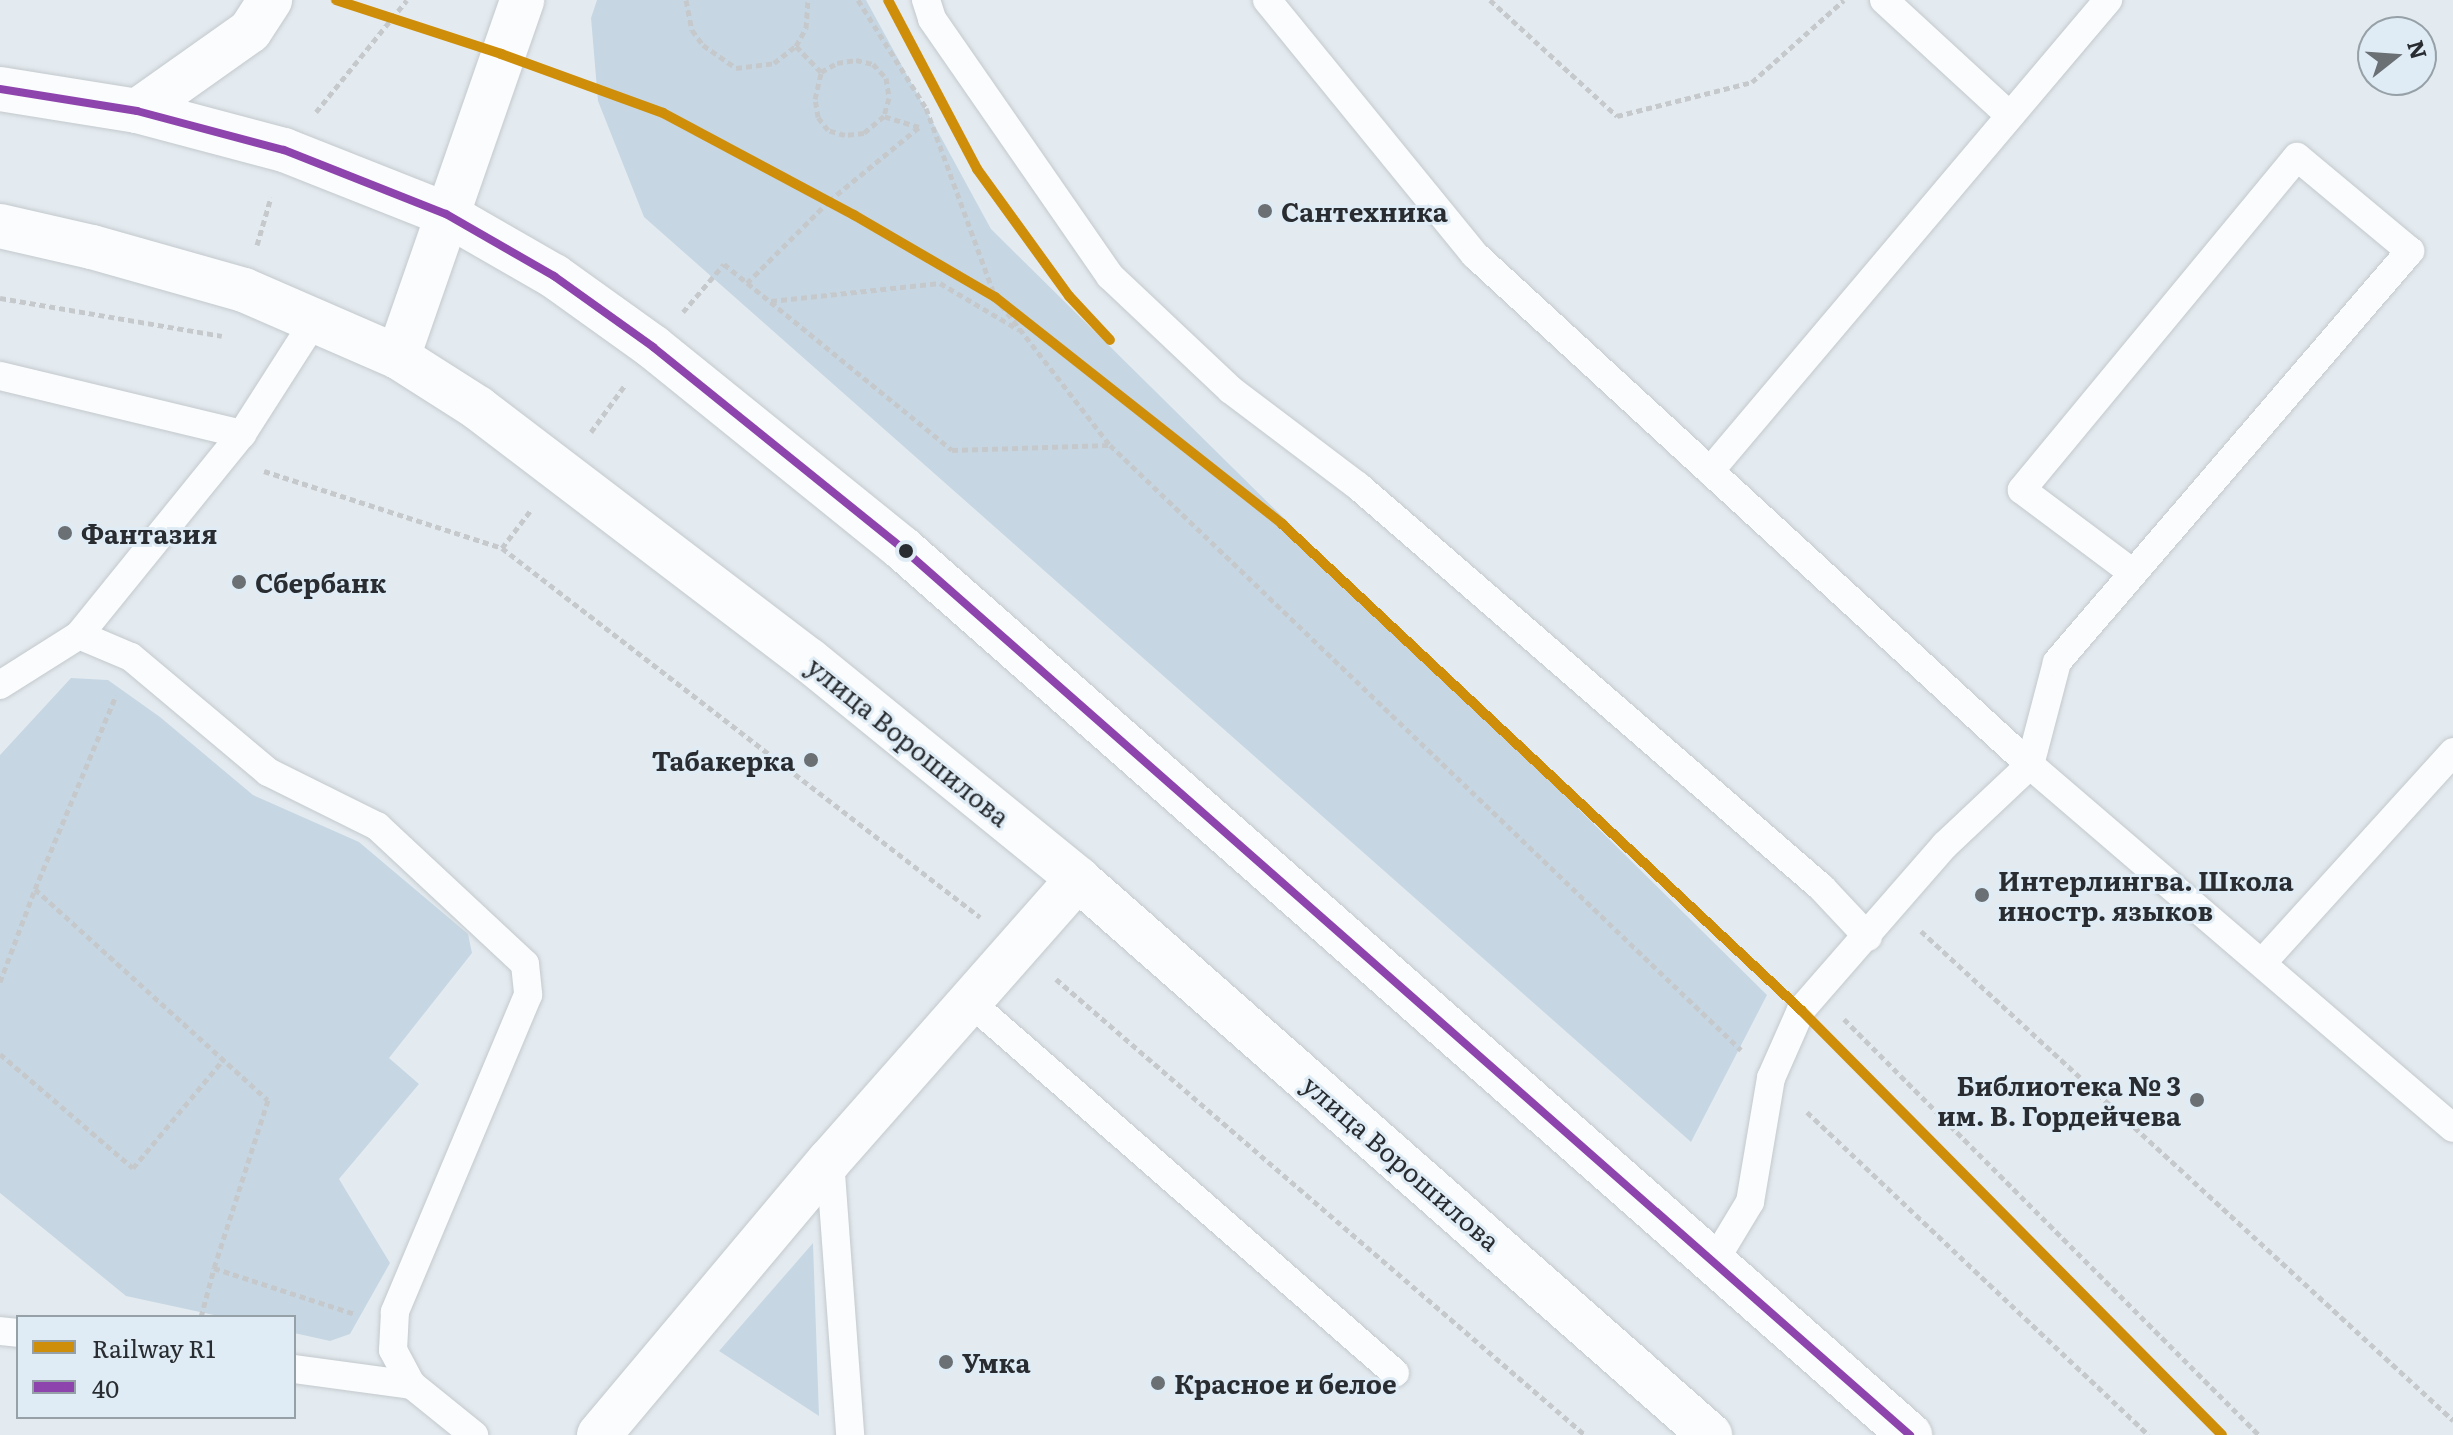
<!DOCTYPE html>
<html>
<head>
<meta charset="utf-8">
<style>
	body { margin:0 }
	#map { position:relative; width:2453px; height:1435px; overflow:hidden; background:#e4ebf0; font-family:Literata,serif }
	div>[style] { position:absolute }
	.green>* { inset:0; background:#c6d7e3 }
	.path>* { height:5px; margin-top:-2.5px; transform-origin:0; background:repeating-linear-gradient(90deg,#c6c9cc 0 6px,transparent 0 10px) }
	.roads { filter:drop-shadow(0 0 2px #c3c9cd) drop-shadow(0 0 2px #c3c9cd) }
	.lane>* { height:28px; margin:-14px; padding:0 14px; transform-origin:14px; border-radius:14px; background:#fbfcfd }
	.street>* { height:44px; margin:-22px; padding:0 22px; transform-origin:22px; border-radius:22px; background:#fbfcfd }
	.secondary>* { height:44px; margin:-22px; padding:0 22px; transform-origin:22px; border-radius:22px; background:#fbfcfd }
	.primary>* { height:44px; margin:-22px; padding:0 22px; transform-origin:22px; border-radius:22px; background:#fbfcfd }
	.bus-1>* { height:8px; margin:-4px; padding:0 4px; transform-origin:4px; border-radius:4px; background:#8e44ad }
	.rail-1>* { height:10px; margin:-5px; padding:0 5px; transform-origin:5px; border-radius:5px; background:#ce8e0a }
	.dots>* { width:22px; height:22px; translate:-50% -50%; box-sizing:border-box; border:4px solid #dfecf5; border-radius:50% }
	span { translate:-50% -50%; white-space:nowrap; text-align:center; line-height:1.15; -webkit-text-stroke:6px #dfecf5; paint-order:stroke }
	.poi-label { font-size:26px; color:#292d31; font-weight:700 }
	.left { translate:0 -50%; text-align:left }
	.right { translate:-100% -50%; text-align:right }
	.street-label { font-size:26px; color:#292d31 }
	.legend { position:absolute; left:16px; top:1315px; width:280px; height:104px; box-sizing:border-box; background:#dfecf5; border:2px solid #96a0a7; margin:0; padding:10px 14px; list-style:none; font-size:24px; color:#292d31 }
	.legend li { display:flex; align-items:center; gap:16px; height:40px }
	.legend b { width:40px; border:2px solid #96a0a7 }
	.north { position:absolute; left:2357px; top:16px; width:80px; height:80px; box-sizing:border-box; background:#dfecf5; border:2px solid #96a0a7; border-radius:50%; rotate:73deg; font-size:22px; font-weight:700; line-height:32px; text-align:center; color:#292d31 }
	.north::after { content:''; display:block; margin:auto; width:28px; height:36px; background:#6a7074; clip-path:polygon(50% 0,100% 100%,50% 72%,0 100%) }
</style>
</head>
<body>
<div id="map">
	<div class="green">
		<div style="clip-path:polygon(597px 0,866px 0,991px 229px,1767px 995px,1691px 1142px,644px 217px,598px 101px,591px 18px)"></div>
		<div style="clip-path:polygon(71px 678px,108px 680px,160px 717px,253px 795px,359px 842px,468px 934px,472px 953px,389px 1058px,419px 1084px,339px 1179px,390px 1263px,350px 1334px,330px 1341px,294px 1333px,294px 1317px,223px 1317px,126px 1296px,0 1193px,0 755px)"></div>
		<div style="clip-path:polygon(813px 1243px,819px 1416px,719px 1351px)"></div>
	</div>
	<div class="path">
		<div style="left:686px;top:0;width:31px;rotate:79deg"></div>
		<div style="left:692px;top:30px;width:19px;rotate:54deg"></div>
		<div style="left:703px;top:45px;width:40px;rotate:34.9deg"></div>
		<div style="left:736px;top:68px;width:38px;rotate:-7deg"></div>
		<div style="left:774px;top:63px;width:28px;rotate:-38deg"></div>
		<div style="left:858px;top:0;width:128px;rotate:57.8deg"></div>
		<div style="left:926px;top:108px;width:201px;rotate:69.9deg"></div>
		<div style="left:995px;top:297px;width:187px;rotate:52.2deg"></div>
		<div style="left:1110px;top:445px;width:874px;rotate:43.79deg"></div>
		<div style="left:1490px;top:0;width:172px;rotate:42.4deg"></div>
		<div style="left:1617px;top:116px;width:139px;rotate:-14.1deg"></div>
		<div style="left:1752px;top:82px;width:123px;rotate:-41.7deg"></div>
		<div style="left:821px;top:72px;width:18px;rotate:-29deg"></div>
		<div style="left:837px;top:63px;width:19px;rotate:-9deg"></div>
		<div style="left:856px;top:60px;width:17px;rotate:13deg"></div>
		<div style="left:873px;top:64px;width:19px;rotate:47deg"></div>
		<div style="left:886px;top:78px;width:20px;rotate:81deg"></div>
		<div style="left:889px;top:98px;width:19px;rotate:106deg"></div>
		<div style="left:316px;top:112px;width:144px;rotate:-50.9deg"></div>
		<div style="left:257px;top:245px;width:50px;rotate:-73.7deg"></div>
		<div style="left:747px;top:283px;width:116px;rotate:-45deg"></div>
		<div style="left:829px;top:201px;width:117px;rotate:-39.4deg"></div>
		<div style="left:919px;top:127px;width:37px;rotate:-163deg"></div>
		<div style="left:884px;top:116px;width:26px;rotate:140deg"></div>
		<div style="left:864px;top:133px;width:19px;rotate:174deg"></div>
		<div style="left:845px;top:135px;width:18px;rotate:-164deg"></div>
		<div style="left:828px;top:130px;width:16px;rotate:-128deg"></div>
		<div style="left:818px;top:117px;width:18px;rotate:-99deg"></div>
		<div style="left:815px;top:99px;width:28px;rotate:-77deg"></div>
		<div style="left:821px;top:72px;width:36px;rotate:-134deg"></div>
		<div style="left:796px;top:46px;width:21px;rotate:-61deg"></div>
		<div style="left:806px;top:28px;width:28px;rotate:-86deg"></div>
		<div style="left:0;top:298px;width:225px;rotate:9.7deg"></div>
		<div style="left:771px;top:301px;width:170px;rotate:-6.1deg"></div>
		<div style="left:940px;top:283px;width:92px;rotate:30.7deg"></div>
		<div style="left:683px;top:312px;width:63px;rotate:-49.5deg"></div>
		<div style="left:724px;top:264px;width:294px;rotate:39.2deg"></div>
		<div style="left:952px;top:450px;width:157px;rotate:-1.8deg"></div>
		<div style="left:591px;top:432px;width:58px;rotate:-54.1deg"></div>
		<div style="left:264px;top:471px;width:250px;rotate:17.9deg"></div>
		<div style="left:502px;top:548px;width:604px;rotate:37.67deg"></div>
		<div style="left:502px;top:548px;width:48px;rotate:-52.7deg"></div>
		<div style="left:35px;top:889px;width:210px;rotate:-67.3deg"></div>
		<div style="left:1921px;top:931px;width:723px;rotate:42.59deg"></div>
		<div style="left:1056px;top:979px;width:698px;rotate:40.76deg"></div>
		<div style="left:0;top:982px;width:99px;rotate:-69.4deg"></div>
		<div style="left:35px;top:889px;width:314px;rotate:42.2deg"></div>
		<div style="left:268px;top:1100px;width:176px;rotate:107.8deg"></div>
		<div style="left:214px;top:1268px;width:148px;rotate:18.1deg"></div>
		<div style="left:1844px;top:1019px;width:588px;rotate:45.07deg"></div>
		<div style="left:0;top:1054px;width:175px;rotate:40.6deg"></div>
		<div style="left:133px;top:1168px;width:141px;rotate:-50.2deg"></div>
		<div style="left:1807px;top:1112px;width:470px;rotate:43.4deg"></div>
		<div style="left:201px;top:1317px;width:51px;rotate:-75.1deg"></div>
	</div>
	<div class="roads">
		<div class="lane">
			<div style="left:926px;top:0;width:20px;rotate:72deg"></div>
			<div style="left:932px;top:19px;width:313px;rotate:55.3deg"></div>
			<div style="left:1110px;top:276px;width:166px;rotate:43.3deg"></div>
			<div style="left:1231px;top:390px;width:159px;rotate:37.1deg"></div>
			<div style="left:1358px;top:486px;width:614px;rotate:40.9deg"></div>
			<div style="left:1822px;top:888px;width:67px;rotate:46.8deg"></div>
			<div style="left:1267px;top:0;width:329px;rotate:50.8deg"></div>
			<div style="left:1475px;top:255px;width:754px;rotate:42.58deg"></div>
			<div style="left:2030px;top:765px;width:557px;rotate:40.63deg"></div>
			<div style="left:1884px;top:0;width:171px;rotate:42.6deg"></div>
			<div style="left:0;top:376px;width:249px;rotate:13.5deg"></div>
			<div style="left:1710px;top:471px;width:617px;rotate:-49.8deg"></div>
			<div style="left:79px;top:635px;width:56px;rotate:22.9deg"></div>
			<div style="left:131px;top:657px;width:179px;rotate:40deg"></div>
			<div style="left:268px;top:772px;width:122px;rotate:26.4deg"></div>
			<div style="left:377px;top:826px;width:202px;rotate:43deg"></div>
			<div style="left:525px;top:964px;width:31px;rotate:84deg"></div>
			<div style="left:528px;top:995px;width:344px;rotate:112.8deg"></div>
			<div style="left:395px;top:1312px;width:38px;rotate:93deg"></div>
			<div style="left:393px;top:1350px;width:40px;rotate:62deg"></div>
			<div style="left:412px;top:1385px;width:80px;rotate:38.9deg"></div>
			<div style="left:0;top:685px;width:93px;rotate:-32.3deg"></div>
			<div style="left:79px;top:635px;width:259px;rotate:-51deg"></div>
			<div style="left:242px;top:434px;width:135px;rotate:-57.4deg"></div>
			<div style="left:2262px;top:963px;width:285px;rotate:-47.8deg"></div>
			<div style="left:970px;top:1002px;width:564px;rotate:41.12deg"></div>
			<div style="left:830px;top:1160px;width:276px;rotate:85.8deg"></div>
			<div style="left:1715px;top:1260px;width:68px;rotate:-58.9deg"></div>
			<div style="left:1750px;top:1202px;width:126px;rotate:-80.4deg"></div>
			<div style="left:1771px;top:1078px;width:74px;rotate:-66.2deg"></div>
			<div style="left:1801px;top:1010px;width:219px;rotate:-48.9deg"></div>
			<div style="left:1945px;top:845px;width:117px;rotate:-43.3deg"></div>
			<div style="left:2030px;top:765px;width:106px;rotate:-75.3deg"></div>
			<div style="left:2057px;top:662px;width:542px;rotate:-49.34deg"></div>
			<div style="left:2410px;top:251px;width:147px;rotate:-140.2deg"></div>
			<div style="left:2297px;top:157px;width:432px;rotate:129.6deg"></div>
			<div style="left:2022px;top:490px;width:139px;rotate:36.8deg"></div>
			<div style="left:0;top:1331px;width:18px;rotate:6deg"></div>
			<div style="left:294px;top:1369px;width:119px;rotate:7.7deg"></div>
		</div>
		<div class="street">
			<div style="left:599px;top:1435px;width:359px;rotate:-50deg"></div>
			<div style="left:830px;top:1160px;width:375px;rotate:-48.6deg"></div>
		</div>
		<div class="secondary">
			<div style="left:137px;top:111px;width:138px;rotate:-35.3deg"></div>
			<div style="left:250px;top:31px;width:37px;rotate:-57deg"></div>
			<div style="left:398px;top:357px;width:378px;rotate:-70.8deg"></div>
		</div>
		<div class="primary">
			<div style="left:0;top:89px;width:139px;rotate:9.1deg"></div>
			<div style="left:137px;top:111px;width:152px;rotate:14.9deg"></div>
			<div style="left:284px;top:150px;width:174px;rotate:21.6deg"></div>
			<div style="left:446px;top:214px;width:125px;rotate:29.9deg"></div>
			<div style="left:554px;top:276px;width:122px;rotate:35.6deg"></div>
			<div style="left:653px;top:347px;width:320px;rotate:38.9deg"></div>
			<div style="left:902px;top:548px;width:1343px;rotate:41.35deg"></div>
			<div style="left:0;top:226px;width:94px;rotate:12.9deg"></div>
			<div style="left:92px;top:247px;width:158px;rotate:15.8deg"></div>
			<div style="left:244px;top:290px;width:168px;rotate:23.5deg"></div>
			<div style="left:398px;top:357px;width:95px;rotate:32.5deg"></div>
			<div style="left:478px;top:408px;width:416px;rotate:37.3deg"></div>
			<div style="left:809px;top:660px;width:347px;rotate:39.1deg"></div>
			<div style="left:1078px;top:879px;width:842px;rotate:41.34deg"></div>
		</div>
	</div>
	<div class="bus-1">
		<div style="left:0;top:89px;width:139px;rotate:9.1deg"></div>
		<div style="left:137px;top:111px;width:152px;rotate:14.9deg"></div>
		<div style="left:284px;top:150px;width:174px;rotate:21.6deg"></div>
		<div style="left:446px;top:214px;width:125px;rotate:29.9deg"></div>
		<div style="left:554px;top:276px;width:122px;rotate:35.6deg"></div>
		<div style="left:653px;top:347px;width:320px;rotate:38.9deg"></div>
		<div style="left:902px;top:548px;width:1343px;rotate:41.35deg"></div>
	</div>
	<div class="rail-1">
		<div style="left:336px;top:0;width:174px;rotate:18.1deg"></div>
		<div style="left:501px;top:54px;width:172px;rotate:20deg"></div>
		<div style="left:663px;top:113px;width:217px;rotate:28.1deg"></div>
		<div style="left:854px;top:215px;width:163px;rotate:30.2deg"></div>
		<div style="left:995px;top:297px;width:366px;rotate:38.3deg"></div>
		<div style="left:1282px;top:524px;width:711px;rotate:43.12deg"></div>
		<div style="left:1801px;top:1010px;width:598px;rotate:45.27deg"></div>
		<div style="left:888px;top:0;width:191px;rotate:62.2deg"></div>
		<div style="left:977px;top:169px;width:157px;rotate:54.1deg"></div>
		<div style="left:1069px;top:296px;width:60px;rotate:47deg"></div>
	</div>
	<div class="dots">
		<div style="left:1265px;top:211px;background:#6a7074"></div>
		<div style="left:65px;top:533px;background:#6a7074"></div>
		<div style="left:906px;top:551px;background:#292d31"></div>
		<div style="left:239px;top:582px;background:#6a7074"></div>
		<div style="left:811px;top:760px;background:#6a7074"></div>
		<div style="left:1982px;top:895px;background:#6a7074"></div>
		<div style="left:2197px;top:1100px;background:#6a7074"></div>
		<div style="left:946px;top:1362px;background:#6a7074"></div>
		<div style="left:1158px;top:1383px;background:#6a7074"></div>
	</div>
	<div class="poi-label">
		<span class="left" style="left:1281px;top:211px">Сантехника</span>
		<span class="left" style="left:81px;top:533px">Фантазия</span>
		<span class="left" style="left:255px;top:582px">Сбербанк</span>
		<span class="right" style="left:795px;top:760px">Табакерка</span>
		<span class="left" style="left:1998px;top:895px">Интерлингва. Школа<br>иностр. языков</span>
		<span class="right" style="left:2181px;top:1100px">Библиотека № 3<br>им. В. Гордейчева</span>
		<span class="left" style="left:962px;top:1362px">Умка</span>
		<span class="left" style="left:1174px;top:1383px">Красное и белое</span>
	</div>
	<div class="street-label">
		<span style="left:909px;top:741px;rotate:39deg">улица Ворошилова</span>
		<span style="left:1402px;top:1162px;rotate:41deg">улица Ворошилова</span>
	</div>
	<ul class="legend">
	<li><b style="height:10px;background:#ce8e0a"></b>Railway R1</li>
	<li><b style="height:10px;background:#8e44ad"></b>40</li>
	</ul>
	<div class="north">N</div>
</div>
</body>
</html>
